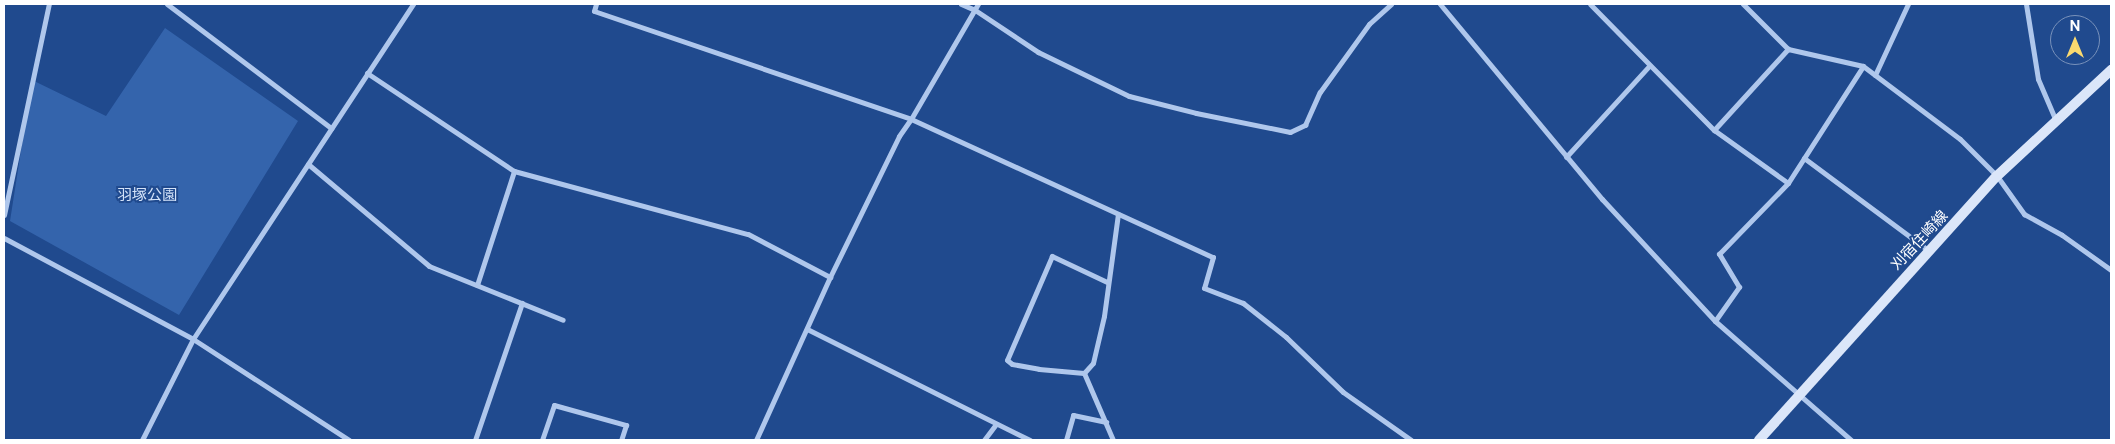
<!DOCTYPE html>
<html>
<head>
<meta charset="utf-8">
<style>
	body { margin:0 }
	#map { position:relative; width:2115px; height:444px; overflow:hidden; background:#204a8e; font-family:"Public Sans","Noto Sans JP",sans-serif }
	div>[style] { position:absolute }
	.green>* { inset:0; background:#3464ac }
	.street>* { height:5px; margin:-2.5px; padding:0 2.5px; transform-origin:2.5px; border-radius:2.5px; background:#afc7ec }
	.secondary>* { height:10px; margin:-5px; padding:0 5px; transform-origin:5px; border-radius:5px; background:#dbe6f9 }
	span { translate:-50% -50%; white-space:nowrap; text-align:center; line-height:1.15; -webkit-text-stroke:4px #204a8e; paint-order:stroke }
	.park-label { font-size:15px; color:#d4e3f9 }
	.street-label { font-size:15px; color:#fff }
	.frame { position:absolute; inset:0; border:5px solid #fff; pointer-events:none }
	.north { position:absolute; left:2050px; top:15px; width:50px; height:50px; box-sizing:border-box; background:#204a8e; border:1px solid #7992bb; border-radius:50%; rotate:0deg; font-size:14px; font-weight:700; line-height:20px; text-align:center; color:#fff }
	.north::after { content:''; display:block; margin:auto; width:18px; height:22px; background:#fad96f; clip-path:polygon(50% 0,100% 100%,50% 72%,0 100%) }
</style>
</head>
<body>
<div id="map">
	<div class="green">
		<div style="clip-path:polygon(165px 28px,298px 121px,179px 315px,10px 221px,32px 80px,106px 116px)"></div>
	</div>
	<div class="street">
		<div style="left:167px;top:4px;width:206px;rotate:37.1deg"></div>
		<div style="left:596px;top:4px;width:7px;rotate:106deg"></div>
		<div style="left:594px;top:11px;width:335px;rotate:18.8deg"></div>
		<div style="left:911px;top:119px;width:332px;rotate:24.6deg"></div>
		<div style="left:1213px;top:257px;width:32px;rotate:106deg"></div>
		<div style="left:1204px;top:288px;width:42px;rotate:21deg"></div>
		<div style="left:1243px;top:303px;width:55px;rotate:38.3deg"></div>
		<div style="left:1286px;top:337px;width:79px;rotate:44deg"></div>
		<div style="left:1343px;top:392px;width:83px;rotate:35.2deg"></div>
		<div style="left:961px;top:4px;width:15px;rotate:23deg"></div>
		<div style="left:975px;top:10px;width:76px;rotate:33.7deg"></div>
		<div style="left:1038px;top:52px;width:101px;rotate:25.8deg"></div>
		<div style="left:1129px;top:96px;width:69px;rotate:14.2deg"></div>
		<div style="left:1196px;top:113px;width:96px;rotate:11.4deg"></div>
		<div style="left:1290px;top:132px;width:17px;rotate:-25deg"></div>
		<div style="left:1305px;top:125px;width:36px;rotate:-66deg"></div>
		<div style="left:1320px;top:92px;width:84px;rotate:-54.2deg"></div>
		<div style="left:1369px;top:24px;width:30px;rotate:-42deg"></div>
		<div style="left:1440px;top:4px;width:254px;rotate:50.3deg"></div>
		<div style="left:1602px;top:199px;width:166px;rotate:47.2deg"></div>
		<div style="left:1715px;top:321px;width:181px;rotate:41.2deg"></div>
		<div style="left:1590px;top:4px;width:177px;rotate:45.5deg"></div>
		<div style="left:1714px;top:130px;width:91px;rotate:35.6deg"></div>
		<div style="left:1788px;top:183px;width:139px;rotate:-57.3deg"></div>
		<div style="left:1743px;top:4px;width:64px;rotate:45deg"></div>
		<div style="left:1788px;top:49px;width:77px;rotate:12.8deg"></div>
		<div style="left:1863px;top:66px;width:121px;rotate:37deg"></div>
		<div style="left:1960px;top:139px;width:52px;rotate:45deg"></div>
		<div style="left:1997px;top:176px;width:47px;rotate:54.6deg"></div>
		<div style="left:2024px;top:214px;width:43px;rotate:28.9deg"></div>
		<div style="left:2062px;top:235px;width:60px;rotate:35.5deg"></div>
		<div style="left:2026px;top:4px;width:76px;rotate:80.9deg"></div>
		<div style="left:2038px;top:79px;width:46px;rotate:66.8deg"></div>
		<div style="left:367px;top:73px;width:177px;rotate:33.7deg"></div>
		<div style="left:514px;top:171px;width:242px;rotate:15.1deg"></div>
		<div style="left:748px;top:234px;width:93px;rotate:27.7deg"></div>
		<div style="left:1875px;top:75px;width:78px;rotate:-65.1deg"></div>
		<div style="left:1714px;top:130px;width:110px;rotate:-47.6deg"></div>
		<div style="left:1566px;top:157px;width:123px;rotate:-47.6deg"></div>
		<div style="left:1804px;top:158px;width:156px;rotate:36.6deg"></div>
		<div style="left:308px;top:164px;width:158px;rotate:40.1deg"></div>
		<div style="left:429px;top:266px;width:144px;rotate:21.9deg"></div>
		<div style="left:4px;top:215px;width:216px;rotate:-78deg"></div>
		<div style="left:4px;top:238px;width:214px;rotate:28.1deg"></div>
		<div style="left:193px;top:339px;width:186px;rotate:32.9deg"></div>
		<div style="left:1107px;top:282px;width:61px;rotate:-154.7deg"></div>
		<div style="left:1052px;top:256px;width:113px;rotate:113.4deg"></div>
		<div style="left:1007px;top:360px;width:6px;rotate:39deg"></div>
		<div style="left:1012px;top:364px;width:27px;rotate:10deg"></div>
		<div style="left:1039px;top:369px;width:45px;rotate:5.1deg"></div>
		<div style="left:1084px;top:373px;width:13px;rotate:-48deg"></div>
		<div style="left:1093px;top:363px;width:48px;rotate:-76.8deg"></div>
		<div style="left:1104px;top:316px;width:103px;rotate:-82.2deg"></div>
		<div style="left:477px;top:285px;width:120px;rotate:-72deg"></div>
		<div style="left:1715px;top:321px;width:42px;rotate:-54.8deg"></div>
		<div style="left:1739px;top:287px;width:39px;rotate:-121deg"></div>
		<div style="left:1719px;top:254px;width:99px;rotate:-45.8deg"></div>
		<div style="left:807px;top:329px;width:249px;rotate:26.5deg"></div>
		<div style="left:1084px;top:373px;width:73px;rotate:66.6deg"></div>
		<div style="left:142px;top:440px;width:113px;rotate:-63.2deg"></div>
		<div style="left:193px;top:339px;width:401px;rotate:-56.7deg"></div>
		<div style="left:475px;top:440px;width:145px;rotate:-71.1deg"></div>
		<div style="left:542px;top:440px;width:37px;rotate:-71deg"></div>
		<div style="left:554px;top:405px;width:75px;rotate:15.5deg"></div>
		<div style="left:626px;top:425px;width:16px;rotate:108deg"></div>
		<div style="left:756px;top:440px;width:179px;rotate:-65.6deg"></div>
		<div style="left:830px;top:277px;width:157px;rotate:-63.9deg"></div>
		<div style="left:899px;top:136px;width:21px;rotate:-55deg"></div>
		<div style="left:911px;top:119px;width:133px;rotate:-59.8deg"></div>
		<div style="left:984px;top:440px;width:20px;rotate:-53deg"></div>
		<div style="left:1066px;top:440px;width:26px;rotate:-74deg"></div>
		<div style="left:1073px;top:415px;width:34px;rotate:12deg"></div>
	</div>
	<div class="secondary">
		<div style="left:1759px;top:440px;width:355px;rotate:-48deg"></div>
		<div style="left:1997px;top:176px;width:156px;rotate:-42.9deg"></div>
	</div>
	<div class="park-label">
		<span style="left:147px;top:195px">羽塚公園</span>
	</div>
	<div class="street-label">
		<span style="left:1919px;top:240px;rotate:-47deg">刈宿住崎線</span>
	</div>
	<div class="frame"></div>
	<div class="north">N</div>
</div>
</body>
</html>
